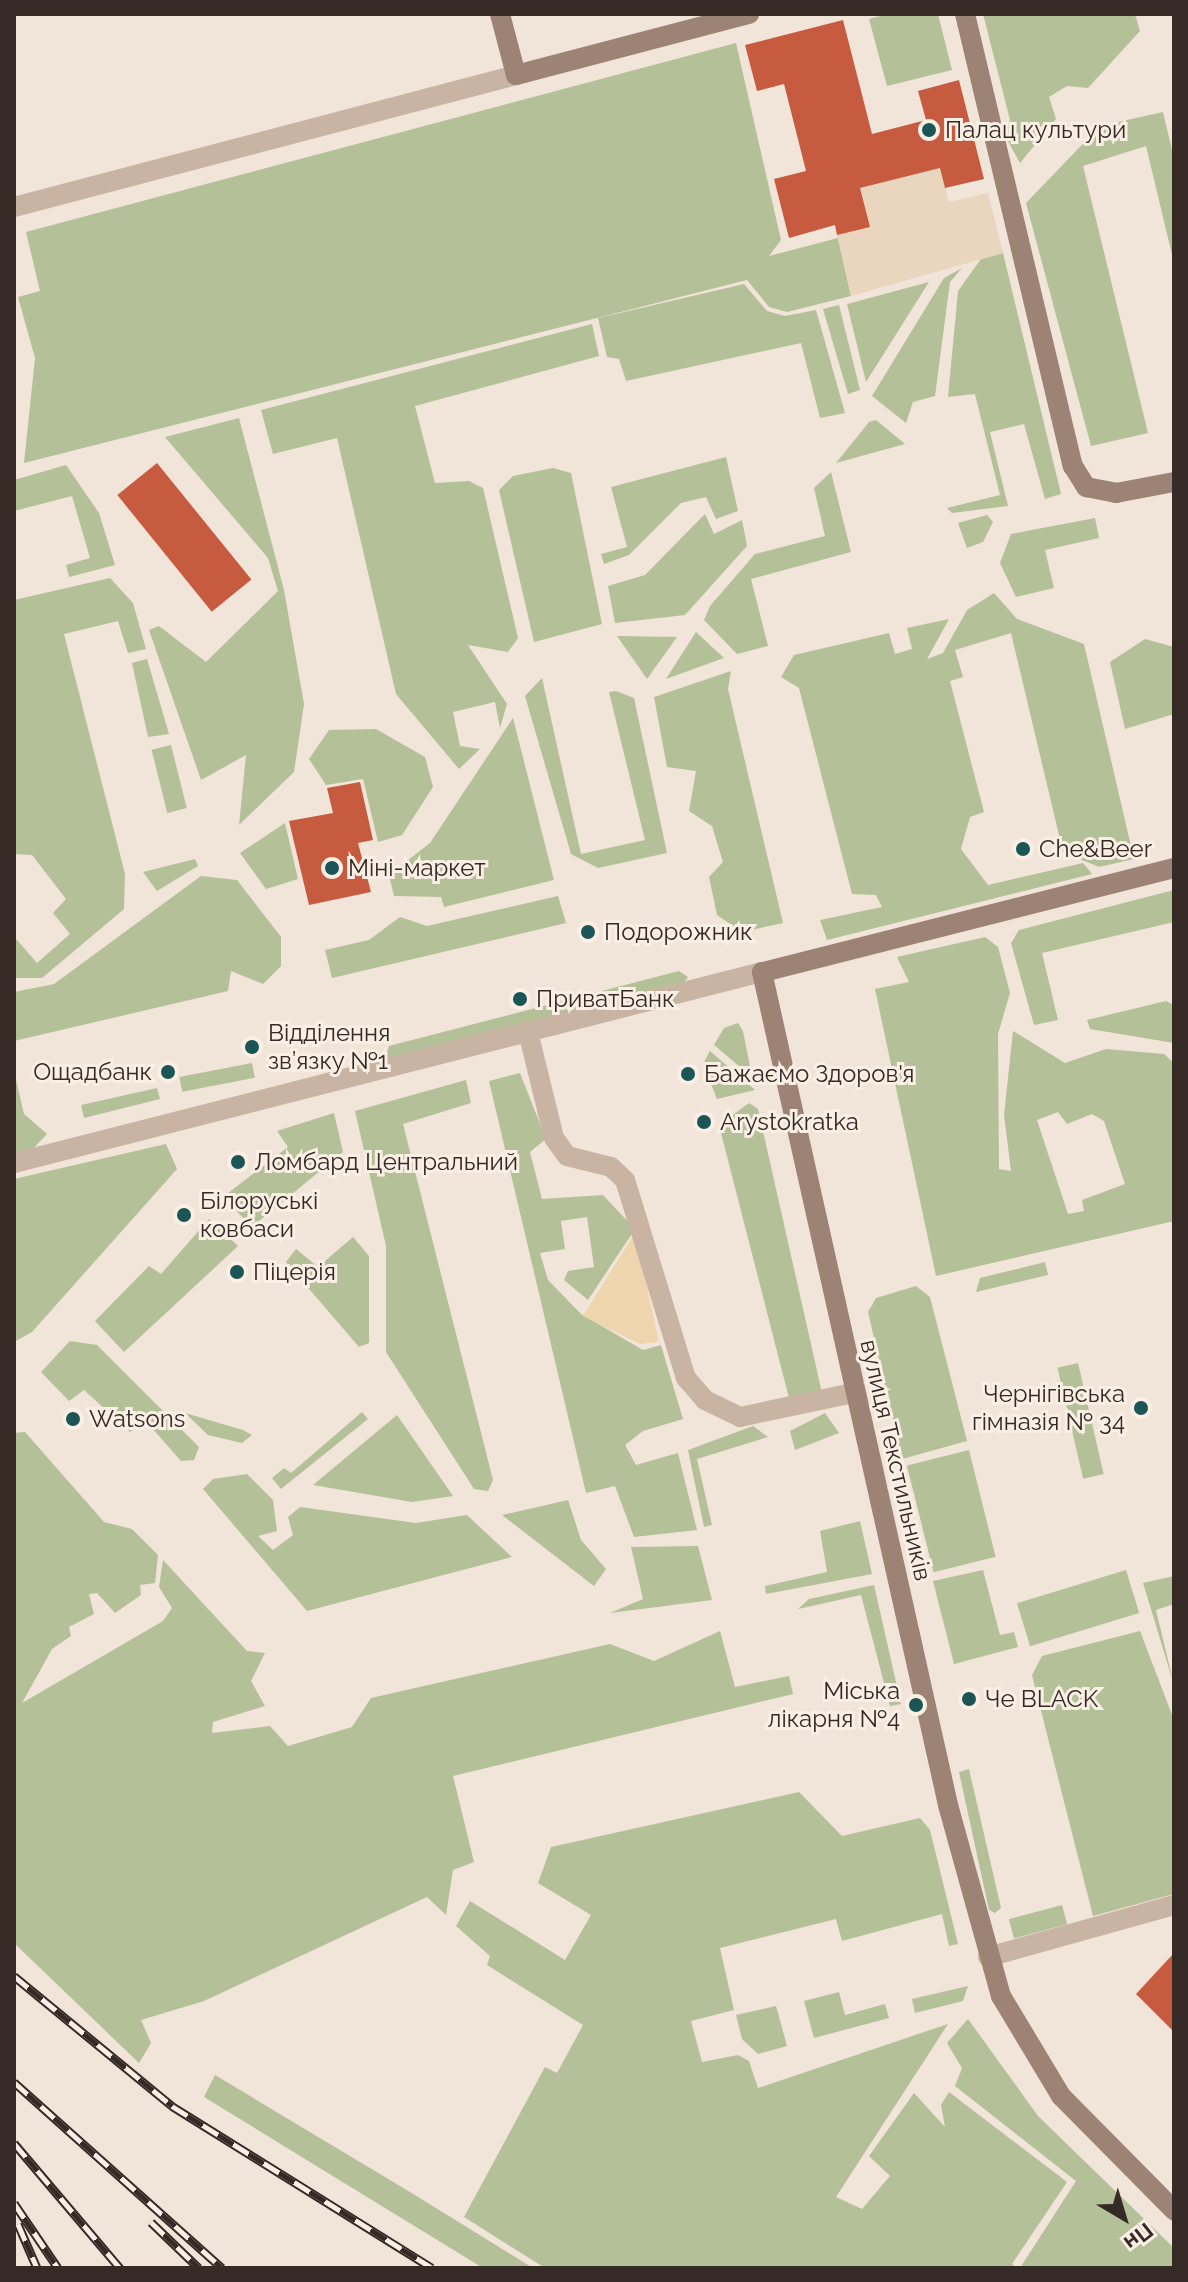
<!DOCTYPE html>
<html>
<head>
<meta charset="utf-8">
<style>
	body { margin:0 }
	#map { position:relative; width:1188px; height:2282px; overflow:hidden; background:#f1e4d8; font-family:Raleway,sans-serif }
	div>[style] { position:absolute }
	.green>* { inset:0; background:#b4c098; transform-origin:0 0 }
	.sand>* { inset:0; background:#eed5ae }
	.plaza>* { inset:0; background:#ead5bf }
	.building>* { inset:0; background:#c75b40; transform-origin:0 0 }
	.street>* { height:20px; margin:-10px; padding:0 10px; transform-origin:10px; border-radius:10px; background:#c9b4a4 }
	.secondary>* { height:20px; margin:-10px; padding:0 10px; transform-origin:10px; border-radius:10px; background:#9d8276 }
	.rail>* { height:9px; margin-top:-4.5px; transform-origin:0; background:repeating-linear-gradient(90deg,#f9efe4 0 18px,#352a26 0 36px); box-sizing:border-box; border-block:2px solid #352a26 }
	.dots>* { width:22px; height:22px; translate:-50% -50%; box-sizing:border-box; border:4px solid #f9efe4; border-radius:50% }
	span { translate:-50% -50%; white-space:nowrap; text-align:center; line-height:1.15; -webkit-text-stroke:6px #f9efe4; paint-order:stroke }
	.poi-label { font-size:24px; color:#352a26 }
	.left { translate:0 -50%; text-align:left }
	.right { translate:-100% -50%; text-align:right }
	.street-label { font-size:24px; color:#352a26 }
	.frame { position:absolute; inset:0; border:16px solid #352a26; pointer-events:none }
	.north { position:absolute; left:1084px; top:2178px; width:80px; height:80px; -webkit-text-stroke:6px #f9efe4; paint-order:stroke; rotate:142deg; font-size:22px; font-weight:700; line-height:32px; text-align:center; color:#352a26 }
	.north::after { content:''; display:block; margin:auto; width:28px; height:36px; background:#352a26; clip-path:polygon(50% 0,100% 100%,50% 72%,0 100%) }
</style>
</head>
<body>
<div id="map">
	<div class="green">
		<div style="clip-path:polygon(888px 14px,938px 14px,952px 70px,887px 86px,869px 19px)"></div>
		<div style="clip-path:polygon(983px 14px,1135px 14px,1140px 31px,1088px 88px,1067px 86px,1049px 97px,1056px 119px,1020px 163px,1004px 134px,1010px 120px)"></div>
		<div style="clip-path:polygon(736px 43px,781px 240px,769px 256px,838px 238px,851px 296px,787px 312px,769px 307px,747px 280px,24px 463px,35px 358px,18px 297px,40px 291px,26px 232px)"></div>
		<div style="clip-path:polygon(1163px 112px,1174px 158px,1174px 263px,1146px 146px,1083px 166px,1148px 433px,1091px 446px,1026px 203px,1100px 126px)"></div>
		<div style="clip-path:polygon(1003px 253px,1061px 494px,1045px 499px,1024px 424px,990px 432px,1008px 506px,952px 513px,947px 508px,1000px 495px,975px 394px,948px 397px,958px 291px,981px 259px)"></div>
		<div style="clip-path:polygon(962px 268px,950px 282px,935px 396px,913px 402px,906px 423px,872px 396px,944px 278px)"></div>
		<div style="clip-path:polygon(929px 282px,866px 382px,847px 304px)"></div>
		<div style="clip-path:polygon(744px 284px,767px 311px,785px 316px,816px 310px,845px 413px,820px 418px,801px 343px,626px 381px,619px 359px,607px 357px,598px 318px)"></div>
		<div style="clip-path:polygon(839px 305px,860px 390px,848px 394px,823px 309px)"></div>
		<div style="clip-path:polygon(592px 324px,599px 356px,415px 406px,435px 483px,469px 481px,483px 488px,518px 638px,508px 652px,468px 645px,507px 704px,500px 728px,495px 702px,453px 712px,460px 746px,480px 749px,459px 769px,396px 694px,337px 438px,273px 454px,261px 410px)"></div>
		<div style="clip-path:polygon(239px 418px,284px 590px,304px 704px,294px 772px,239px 825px,246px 755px,201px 780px,149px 630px,159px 626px,206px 662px,278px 591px,268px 558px,165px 437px)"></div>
		<div style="clip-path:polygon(876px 420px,905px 444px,836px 463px,869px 422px)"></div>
		<div style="clip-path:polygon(726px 457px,738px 511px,716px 519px,706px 497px,681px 503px,629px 555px,604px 564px,601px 554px,627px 547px,611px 487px)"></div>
		<div style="clip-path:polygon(66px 465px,99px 513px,115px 565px,69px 577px,66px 565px,90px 558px,72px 496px,14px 511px,14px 480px)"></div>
		<div style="clip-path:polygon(553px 468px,571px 473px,602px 624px,534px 642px,499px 490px,513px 476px)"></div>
		<div style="clip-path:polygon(831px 472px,851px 552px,751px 579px,768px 646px,737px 654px,704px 620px,710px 606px,755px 554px,825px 536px,814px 488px)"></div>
		<div style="clip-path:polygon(705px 514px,714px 534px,742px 520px,747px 546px,685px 615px,615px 623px,608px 586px,645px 575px)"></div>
		<div style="clip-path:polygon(987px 515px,993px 522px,983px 542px,967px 548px,958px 523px)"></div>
		<div style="clip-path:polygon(1095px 518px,1099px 538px,1045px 550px,1054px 588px,1016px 597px,1000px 563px,1011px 534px)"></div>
		<div style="clip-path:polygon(110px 578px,133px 603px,146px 649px,128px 653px,118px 621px,64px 634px,125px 874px,124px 909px,42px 978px,14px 978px,16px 939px,37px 963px,70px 934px,53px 913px,66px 899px,32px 855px,14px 854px,14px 600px)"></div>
		<div style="clip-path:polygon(994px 593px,1017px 619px,1084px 644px,1134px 859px,1099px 867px,1063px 852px,1011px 633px,955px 650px,963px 677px,950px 681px,984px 812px,970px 817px,961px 849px,988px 885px,1083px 863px,1092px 874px,827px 940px,820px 920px,882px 907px,876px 895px,852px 894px,799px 688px,781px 677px,794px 655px,889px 633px,895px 654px,912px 649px,907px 628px,949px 619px,927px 659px,943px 653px,967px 610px)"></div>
		<div style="clip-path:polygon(696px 632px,724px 658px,666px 679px)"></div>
		<div style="clip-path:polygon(617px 636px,677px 637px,647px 679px)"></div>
		<div style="clip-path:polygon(1145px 639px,1174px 647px,1174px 714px,1125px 729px,1110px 662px)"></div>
		<div style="clip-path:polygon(147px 659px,169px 734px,148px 737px,132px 663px)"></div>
		<div style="clip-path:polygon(731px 671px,728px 689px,783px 923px,742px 932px,717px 915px,709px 877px,723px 862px,712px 826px,689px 811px,696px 771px,667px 767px,654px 697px)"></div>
		<div style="clip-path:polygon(542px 678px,581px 854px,645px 840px,609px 692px,616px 691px,634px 698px,667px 853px,598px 868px,571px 854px,525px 696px)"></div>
		<div style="clip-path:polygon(513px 718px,554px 880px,444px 907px,441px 897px,394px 896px,389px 875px,430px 843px)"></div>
		<div style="clip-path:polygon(376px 729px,425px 757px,433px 787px,402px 835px,378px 842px,363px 779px,326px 785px,309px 759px,329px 730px)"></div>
		<div style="left:171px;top:745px;width:65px;height:20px;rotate:76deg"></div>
		<div style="clip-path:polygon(285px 823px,298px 879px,266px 889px,240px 853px)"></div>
		<div style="clip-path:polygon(195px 859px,198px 866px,157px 891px,143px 872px)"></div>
		<div style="clip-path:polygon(201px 876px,237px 880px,281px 937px,281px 966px,263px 984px,231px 971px,228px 991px,14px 1041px,14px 992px,54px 984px)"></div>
		<div style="clip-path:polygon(1174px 890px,1174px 922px,1042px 953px,1058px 1020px,1034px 1025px,1011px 943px,1019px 930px)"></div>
		<div style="clip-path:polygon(558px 896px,566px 923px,332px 978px,325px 950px,369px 940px,400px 917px,427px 926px)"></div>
		<div style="clip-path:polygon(evenodd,985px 937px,998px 947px,1010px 993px,998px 1034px,999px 1169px,1011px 1171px,1004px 1115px,1013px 1031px,1065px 1063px,1106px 1049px,1164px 1054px,1174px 1063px,1174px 1221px,936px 1276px,875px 989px,909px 982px,897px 957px,985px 937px,1058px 1112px,1067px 1124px,1092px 1114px,1104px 1121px,1125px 1184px,1082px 1200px,1084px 1211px,1068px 1214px,1037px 1120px,1058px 1112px)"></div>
		<div style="clip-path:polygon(679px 971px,688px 977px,682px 986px,394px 1064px,386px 1056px,389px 1046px)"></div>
		<div style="clip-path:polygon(1166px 1001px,1174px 1005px,1174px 1043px,1090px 1029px,1087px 1020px)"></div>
		<div style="clip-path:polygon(738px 1023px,743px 1031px,752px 1077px,714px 1045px,724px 1028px)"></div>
		<div style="clip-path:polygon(710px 1051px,755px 1090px,717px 1099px,703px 1064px)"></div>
		<div style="left:252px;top:1063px;width:15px;height:74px;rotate:79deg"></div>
		<div style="clip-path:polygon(14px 1071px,24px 1114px,47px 1134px,29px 1153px,14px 1155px)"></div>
		<div style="clip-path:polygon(520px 1073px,546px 1139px,530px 1152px,542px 1199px,603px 1195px,635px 1229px,588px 1300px,564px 1280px,568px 1271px,594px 1267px,587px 1217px,561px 1221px,565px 1249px,540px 1253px,548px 1280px,581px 1314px,643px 1350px,661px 1345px,683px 1419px,643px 1431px,625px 1445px,636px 1465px,678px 1453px,697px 1530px,634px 1537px,615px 1486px,586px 1493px,489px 1081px)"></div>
		<div style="clip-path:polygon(466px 1080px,471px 1103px,403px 1124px,493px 1480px,488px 1491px,474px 1489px,386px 1352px,386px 1246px,355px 1111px)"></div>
		<div style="clip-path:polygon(157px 1088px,160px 1099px,84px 1118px,81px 1105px)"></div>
		<div style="clip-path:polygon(749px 1103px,758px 1109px,822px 1393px,790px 1402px,719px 1125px)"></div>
		<div style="clip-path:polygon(334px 1113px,343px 1152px,252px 1227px,223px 1197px,288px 1147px,277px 1131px)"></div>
		<div style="clip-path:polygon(166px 1144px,177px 1169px,32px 1332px,14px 1342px,14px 1179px)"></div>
		<div style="clip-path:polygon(209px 1219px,238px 1246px,124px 1352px,95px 1321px,149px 1266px,161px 1274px)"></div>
		<div style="clip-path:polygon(353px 1237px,369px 1256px,369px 1343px,359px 1347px,286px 1262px,296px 1249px,318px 1267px)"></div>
		<div style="clip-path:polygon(1045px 1262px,1048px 1275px,976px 1292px,980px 1278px)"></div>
		<div style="clip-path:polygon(916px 1286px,930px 1297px,967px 1441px,902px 1459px,868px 1312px,876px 1298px)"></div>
		<div style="clip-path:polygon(70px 1341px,97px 1345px,199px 1447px,194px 1460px,181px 1461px,145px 1420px,130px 1432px,84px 1390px,69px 1401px,41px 1372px)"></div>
		<div style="left:1078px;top:1363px;width:114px;height:21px;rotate:77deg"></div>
		<div style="clip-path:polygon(362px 1412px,368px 1419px,281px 1489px,272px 1478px,284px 1468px,291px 1473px)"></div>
		<div style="clip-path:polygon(185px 1413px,243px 1430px,252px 1435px,242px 1443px,208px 1435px)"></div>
		<div style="clip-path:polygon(825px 1413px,839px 1433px,795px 1450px,790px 1431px)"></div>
		<div style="clip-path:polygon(397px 1415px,453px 1496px,412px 1502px,313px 1485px)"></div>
		<div style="clip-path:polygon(753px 1426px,768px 1437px,697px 1459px,712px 1525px,704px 1527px,688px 1450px)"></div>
		<div style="clip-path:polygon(25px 1432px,104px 1522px,132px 1529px,158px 1555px,155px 1583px,140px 1585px,141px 1595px,115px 1613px,97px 1593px,89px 1594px,94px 1614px,69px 1627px,71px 1636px,52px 1649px,22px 1703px,163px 1621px,172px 1608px,159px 1587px,163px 1560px,247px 1651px,265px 1653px,251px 1681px,265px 1706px,213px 1722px,212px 1733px,270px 1726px,288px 1746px,352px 1727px,371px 1698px,610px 1644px,654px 1661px,720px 1631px,735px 1687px,789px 1676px,793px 1694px,453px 1776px,474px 1862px,453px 1870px,446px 1915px,427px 1897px,204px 2001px,141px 2020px,151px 2043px,139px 2063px,14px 1943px,14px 1433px)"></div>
		<div style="left:969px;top:1450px;width:110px;height:64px;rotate:76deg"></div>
		<div style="clip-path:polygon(247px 1474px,273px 1500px,277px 1531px,258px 1536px,273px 1550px,293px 1535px,288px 1517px,300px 1507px,416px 1523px,467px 1515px,512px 1557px,307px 1611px,203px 1489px,213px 1479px)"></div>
		<div style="clip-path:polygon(568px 1500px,581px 1540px,606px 1569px,594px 1586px,502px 1515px)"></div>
		<div style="clip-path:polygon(860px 1521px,872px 1574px,766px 1594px,765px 1586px,827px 1572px,820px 1531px)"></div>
		<div style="clip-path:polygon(698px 1546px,712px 1600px,610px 1613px,643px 1599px,631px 1547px)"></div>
		<div style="clip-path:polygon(983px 1570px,1000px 1635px,1014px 1632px,1018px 1647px,954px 1664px,933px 1581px)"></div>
		<div style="left:1126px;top:1570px;width:45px;height:114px;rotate:73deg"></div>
		<div style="clip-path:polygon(1174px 1576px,1174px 1604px,1156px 1610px,1174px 1685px,1143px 1583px)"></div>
		<div style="clip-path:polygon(874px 1585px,901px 1704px,890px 1706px,861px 1595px,798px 1609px,809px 1599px)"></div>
		<div style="clip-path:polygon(1140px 1631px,1174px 1720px,1174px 1894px,1093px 1916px,1032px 1675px,1042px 1656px)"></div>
		<div style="clip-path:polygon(969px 1769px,1001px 1908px,995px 1913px,989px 1910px,959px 1772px)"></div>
		<div style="clip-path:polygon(799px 1792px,842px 1836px,920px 1818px,930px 1830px,958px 1944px,949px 1946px,942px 1914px,842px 1941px,836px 1919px,720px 1948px,734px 2010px,691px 2021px,702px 2062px,738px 2055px,749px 2061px,758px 2088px,948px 2024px,836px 2197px,763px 2163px,862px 2209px,890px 2176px,869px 2156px,914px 2093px,945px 2127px,941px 2105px,949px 2092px,1067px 2182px,1012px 2264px,1016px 2268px,545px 2268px,464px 2217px,545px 2067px,557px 2073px,583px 2025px,487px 1965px,490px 1956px,456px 1926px,470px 1901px,565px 1960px,591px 1915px,538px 1883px,551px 1847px)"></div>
		<div style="left:1062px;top:1905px;width:20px;height:55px;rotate:75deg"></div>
		<div style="clip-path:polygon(968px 1986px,963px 2001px,915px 2013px,912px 1999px)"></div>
		<div style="clip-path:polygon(839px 1992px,845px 2015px,885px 2004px,889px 2018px,814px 2038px,804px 2001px)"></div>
		<div style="clip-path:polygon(776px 2006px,787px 2046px,758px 2054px,742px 2039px,736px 2015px)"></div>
		<div style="clip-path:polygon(968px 2019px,1038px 2116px,1174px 2248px,1174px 2268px,1020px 2268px,1076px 2181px,955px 2086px,962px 2068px,947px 2043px)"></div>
		<div style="clip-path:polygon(215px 2075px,410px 2192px,533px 2268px,483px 2268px,204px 2097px)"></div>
	</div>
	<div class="sand">
		<div style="clip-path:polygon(635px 1233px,659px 1342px,640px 1344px,583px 1316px)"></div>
	</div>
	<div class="plaza">
		<div style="clip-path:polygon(940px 168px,949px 202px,988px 193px,1003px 253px,851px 296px,837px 235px,869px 227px,860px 188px)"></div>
	</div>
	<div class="building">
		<div style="clip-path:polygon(843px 20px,872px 134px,926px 120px,918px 91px,959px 80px,984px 179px,945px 188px,940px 168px,860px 188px,870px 227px,837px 235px,835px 225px,789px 238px,774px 179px,806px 171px,784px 84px,757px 91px,745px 45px)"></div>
		<div style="left:157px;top:463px;width:150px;height:51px;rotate:51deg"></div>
		<div style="clip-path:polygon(360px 782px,373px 840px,358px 843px,371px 892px,309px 905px,289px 821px,333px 813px,327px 788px)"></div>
		<div style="clip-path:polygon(1174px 1953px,1174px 2032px,1136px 1994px)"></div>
	</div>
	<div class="street">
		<div style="left:14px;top:207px;width:519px;rotate:-14.73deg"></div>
		<div style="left:529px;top:1036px;width:105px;rotate:76.2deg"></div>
		<div style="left:554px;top:1138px;width:22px;rotate:54deg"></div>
		<div style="left:567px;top:1156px;width:45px;rotate:14deg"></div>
		<div style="left:611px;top:1167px;width:19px;rotate:43deg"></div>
		<div style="left:625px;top:1180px;width:207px;rotate:72.9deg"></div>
		<div style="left:686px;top:1378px;width:29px;rotate:49deg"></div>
		<div style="left:705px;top:1400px;width:39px;rotate:26deg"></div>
		<div style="left:740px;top:1417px;width:116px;rotate:-12deg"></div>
		<div style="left:14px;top:1163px;width:772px;rotate:-14.32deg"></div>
		<div style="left:988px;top:1957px;width:193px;rotate:-15.6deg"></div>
	</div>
	<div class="secondary">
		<div style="left:500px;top:14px;width:63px;rotate:75.3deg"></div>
		<div style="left:516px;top:75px;width:241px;rotate:-14.7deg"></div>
		<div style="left:965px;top:14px;width:465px;rotate:76.6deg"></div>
		<div style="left:1073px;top:466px;width:25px;rotate:58deg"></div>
		<div style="left:1086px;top:487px;width:31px;rotate:11deg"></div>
		<div style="left:1116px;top:493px;width:59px;rotate:-10.7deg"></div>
		<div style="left:1174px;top:868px;width:425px;rotate:165.8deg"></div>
		<div style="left:762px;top:972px;width:854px;rotate:77.41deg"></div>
		<div style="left:948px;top:1805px;width:198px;rotate:74.5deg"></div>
		<div style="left:1001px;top:1996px;width:117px;rotate:59deg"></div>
		<div style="left:1061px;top:2096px;width:161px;rotate:45.3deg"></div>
	</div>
	<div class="rail">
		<div style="left:14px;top:1976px;width:205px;rotate:39.4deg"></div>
		<div style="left:172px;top:2106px;width:306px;rotate:31.9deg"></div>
		<div style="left:14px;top:2082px;width:279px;rotate:41.8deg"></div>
		<div style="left:14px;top:2143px;width:164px;rotate:49.7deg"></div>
		<div style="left:14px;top:2203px;width:78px;rotate:55.9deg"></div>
		<div style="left:151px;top:2222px;width:66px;rotate:43.8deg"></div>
		<div style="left:18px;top:2224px;width:48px;rotate:66.6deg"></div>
	</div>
	<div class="dots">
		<div style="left:929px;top:130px;background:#1b5556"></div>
		<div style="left:1023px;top:849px;background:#1b5556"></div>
		<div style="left:332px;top:868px;background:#1b5556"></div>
		<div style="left:588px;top:932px;background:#1b5556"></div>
		<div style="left:520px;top:999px;background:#1b5556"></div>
		<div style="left:252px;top:1047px;background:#1b5556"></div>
		<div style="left:168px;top:1072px;background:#1b5556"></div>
		<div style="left:688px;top:1074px;background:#1b5556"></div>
		<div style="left:704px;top:1122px;background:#1b5556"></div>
		<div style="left:238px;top:1162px;background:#1b5556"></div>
		<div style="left:184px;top:1215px;background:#1b5556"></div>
		<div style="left:237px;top:1272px;background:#1b5556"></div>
		<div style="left:1141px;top:1408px;background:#1b5556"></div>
		<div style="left:73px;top:1419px;background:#1b5556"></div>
		<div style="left:969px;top:1699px;background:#1b5556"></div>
		<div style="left:916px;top:1705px;background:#1b5556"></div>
	</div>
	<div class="poi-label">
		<span class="left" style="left:945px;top:130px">Палац культури</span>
		<span class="left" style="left:1039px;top:849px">Che&amp;Beer</span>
		<span class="left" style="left:348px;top:868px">Міні-маркет</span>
		<span class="left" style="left:604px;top:932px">Подорожник</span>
		<span class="left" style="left:536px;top:999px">ПриватБанк</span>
		<span class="left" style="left:268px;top:1047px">Відділення<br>зв’язку №1</span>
		<span class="right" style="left:152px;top:1072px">Ощадбанк</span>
		<span class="left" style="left:704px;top:1074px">Бажаємо Здоров'я</span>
		<span class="left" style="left:720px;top:1122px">Arystokratka</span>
		<span class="left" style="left:254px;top:1162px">Ломбард Центральний</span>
		<span class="left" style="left:200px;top:1215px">Білоруські<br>ковбаси</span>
		<span class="left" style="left:253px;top:1272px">Піцерія</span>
		<span class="right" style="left:1125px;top:1408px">Чернігівська<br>гімназія № 34</span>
		<span class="left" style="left:89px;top:1419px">Watsons</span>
		<span class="right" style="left:900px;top:1705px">Міська<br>лікарня №4</span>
		<span class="left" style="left:985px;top:1699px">Че BLACK</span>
	</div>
	<div class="street-label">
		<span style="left:896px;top:1460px;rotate:77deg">вулиця Текстильників</span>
	</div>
	<div class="frame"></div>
	<div class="north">Пн</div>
</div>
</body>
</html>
